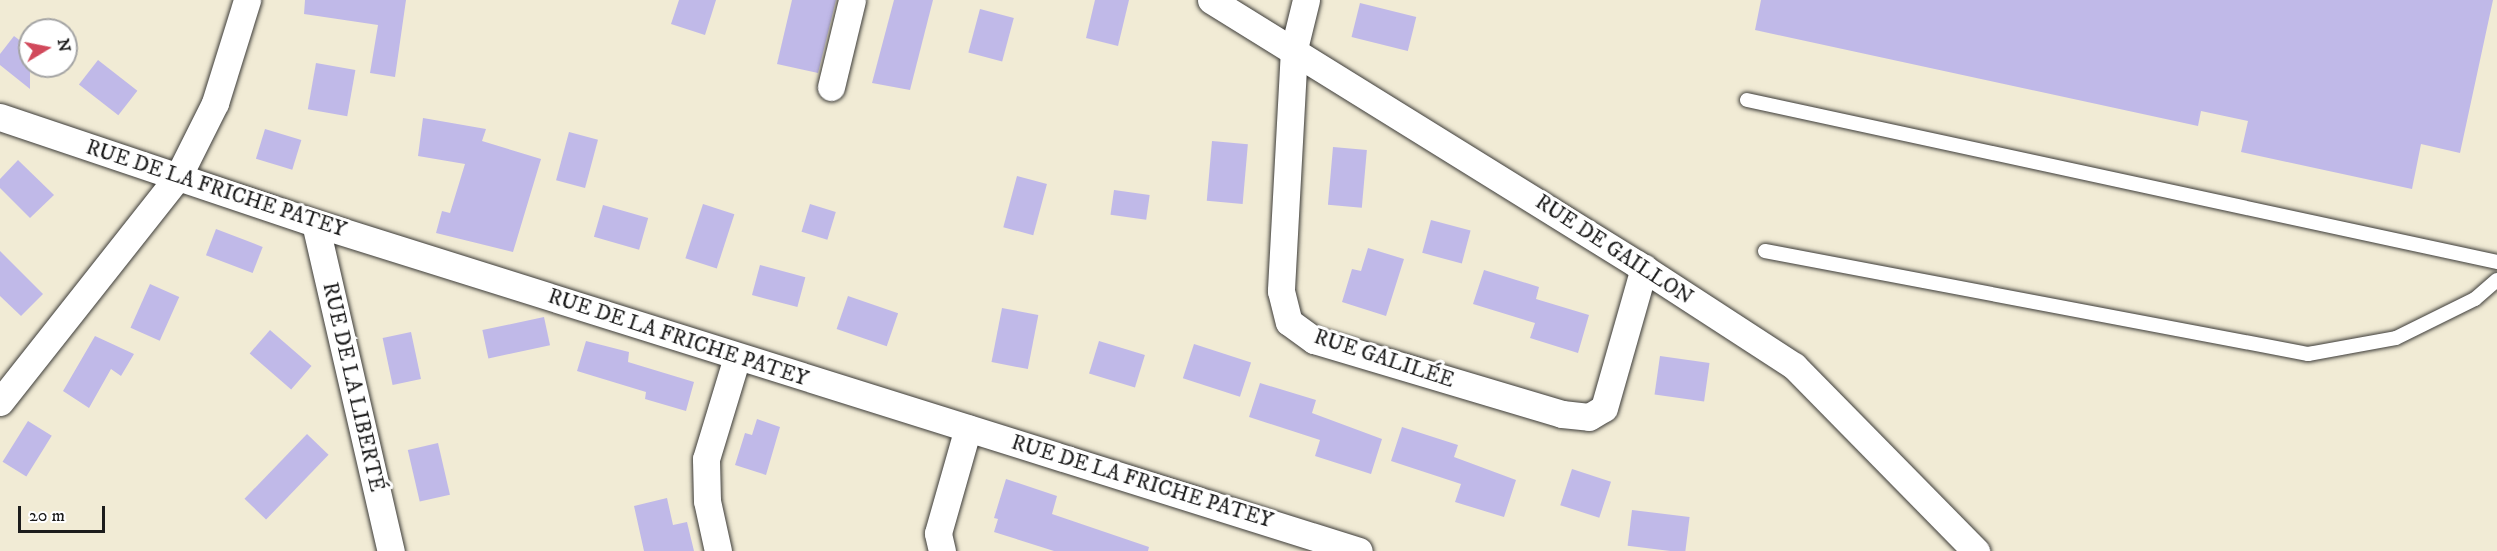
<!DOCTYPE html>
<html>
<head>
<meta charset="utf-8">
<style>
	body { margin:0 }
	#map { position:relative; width:2497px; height:551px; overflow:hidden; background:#f1ebd5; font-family:"IM FELL DW Pica",serif }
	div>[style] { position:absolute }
	.building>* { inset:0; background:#c0b9e8; transform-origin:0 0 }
	.roads { filter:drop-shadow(0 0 2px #3c3b38) drop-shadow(0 0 2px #3c3b38) }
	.lane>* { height:14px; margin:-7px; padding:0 7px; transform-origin:7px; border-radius:7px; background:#fff }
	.street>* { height:27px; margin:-13.5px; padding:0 13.5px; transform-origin:13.5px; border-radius:13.5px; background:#fff }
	span { translate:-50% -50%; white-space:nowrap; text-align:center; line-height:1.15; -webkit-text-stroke:6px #fff; paint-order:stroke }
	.street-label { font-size:21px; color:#1c1c1c }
	.north { position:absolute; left:18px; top:18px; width:60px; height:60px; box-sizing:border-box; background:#fff; border:2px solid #a4a4a4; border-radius:50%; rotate:80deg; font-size:16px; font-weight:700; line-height:24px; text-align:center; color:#1c1c1c }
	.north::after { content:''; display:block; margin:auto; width:21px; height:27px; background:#d1495b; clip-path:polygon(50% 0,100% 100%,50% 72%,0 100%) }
	.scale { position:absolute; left:18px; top:506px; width:87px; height:27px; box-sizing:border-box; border:3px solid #1c1c1c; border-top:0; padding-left:8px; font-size:18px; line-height:21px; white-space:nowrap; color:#1c1c1c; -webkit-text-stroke:4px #fff; paint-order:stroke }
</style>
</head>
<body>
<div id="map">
	<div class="building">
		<div style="clip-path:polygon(305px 0,406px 0,395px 77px,370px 73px,378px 25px,304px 14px)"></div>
		<div style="clip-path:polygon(679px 0,716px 0,705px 35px,671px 24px)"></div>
		<div style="clip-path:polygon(792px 0,836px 0,818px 73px,777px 64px)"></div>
		<div style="clip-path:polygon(894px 0,933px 0,910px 90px,872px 83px)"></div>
		<div style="clip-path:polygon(1095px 0,1129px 0,1118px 46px,1086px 38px)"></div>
		<div style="clip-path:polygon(1761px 0,2493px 0,2460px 153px,2421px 144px,2412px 189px,2241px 152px,2248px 121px,2201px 111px,2198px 126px,1755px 30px)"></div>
		<div style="left:1360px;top:3px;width:58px;height:35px;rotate:14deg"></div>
		<div style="left:980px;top:9px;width:35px;height:45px;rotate:15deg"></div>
		<div style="clip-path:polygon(14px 36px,30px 48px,30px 89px,0 65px,0 54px)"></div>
		<div style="left:98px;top:60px;width:50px;height:31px;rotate:38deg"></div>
		<div style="left:316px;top:63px;width:40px;height:47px;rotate:10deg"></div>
		<div style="clip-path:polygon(423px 118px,486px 129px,482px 141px,541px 159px,513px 252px,436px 233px,442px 211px,450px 213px,465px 164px,418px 156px)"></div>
		<div style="left:265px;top:129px;width:38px;height:31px;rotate:17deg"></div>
		<div style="left:569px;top:132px;width:30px;height:50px;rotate:15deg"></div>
		<div style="left:1212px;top:141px;width:36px;height:60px;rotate:5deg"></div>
		<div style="left:1333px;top:147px;width:34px;height:58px;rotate:5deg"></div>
		<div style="clip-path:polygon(18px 160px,54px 195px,30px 218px,0 188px,0 179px)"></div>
		<div style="left:1017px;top:176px;width:31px;height:53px;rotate:15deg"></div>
		<div style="left:1114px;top:190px;width:36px;height:25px;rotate:8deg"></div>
		<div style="left:703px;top:204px;width:33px;height:57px;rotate:18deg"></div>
		<div style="left:810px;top:204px;width:27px;height:29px;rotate:17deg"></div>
		<div style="left:603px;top:205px;width:47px;height:33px;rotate:16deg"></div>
		<div style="left:1431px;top:220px;width:41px;height:34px;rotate:15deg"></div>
		<div style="left:216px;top:229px;width:50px;height:28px;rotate:21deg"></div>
		<div style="clip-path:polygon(1368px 248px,1404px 259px,1386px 316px,1342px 302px,1352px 269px,1361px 271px)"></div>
		<div style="clip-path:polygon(0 251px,43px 294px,21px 316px,0 296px)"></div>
		<div style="left:760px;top:265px;width:47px;height:31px;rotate:15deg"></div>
		<div style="clip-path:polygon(1484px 270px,1539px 287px,1536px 299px,1589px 315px,1578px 353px,1530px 338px,1535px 323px,1473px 304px)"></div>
		<div style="left:150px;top:284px;width:32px;height:48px;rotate:24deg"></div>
		<div style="left:848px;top:296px;width:53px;height:35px;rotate:19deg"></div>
		<div style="left:1002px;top:308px;width:37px;height:55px;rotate:11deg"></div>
		<div style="left:544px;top:317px;width:29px;height:63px;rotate:78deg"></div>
		<div style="left:270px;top:330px;width:55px;height:31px;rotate:41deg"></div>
		<div style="left:411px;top:332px;width:48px;height:29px;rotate:78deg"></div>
		<div style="clip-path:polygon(95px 336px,134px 354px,121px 376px,111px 369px,89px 408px,63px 391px)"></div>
		<div style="clip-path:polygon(586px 341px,629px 352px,628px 362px,694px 382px,686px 411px,645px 399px,646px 392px,577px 371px)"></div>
		<div style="left:1099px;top:341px;width:48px;height:34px;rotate:17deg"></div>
		<div style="left:1194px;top:344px;width:60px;height:36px;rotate:18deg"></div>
		<div style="left:1660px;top:356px;width:50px;height:39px;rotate:8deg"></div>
		<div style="clip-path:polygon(1260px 383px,1316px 400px,1312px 413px,1382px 439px,1371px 474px,1315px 456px,1320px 440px,1249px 417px)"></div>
		<div style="clip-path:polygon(757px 419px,780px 427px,766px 475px,735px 465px,745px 433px,752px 435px)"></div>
		<div style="left:28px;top:421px;width:28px;height:48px;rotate:32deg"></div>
		<div style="clip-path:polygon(1402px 427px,1458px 445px,1454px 457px,1516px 480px,1504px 517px,1455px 502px,1461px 484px,1391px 461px)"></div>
		<div style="left:307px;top:434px;width:30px;height:90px;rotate:44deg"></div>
		<div style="left:438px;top:443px;width:53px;height:31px;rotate:77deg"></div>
		<div style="left:1572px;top:469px;width:41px;height:38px;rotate:18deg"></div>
		<div style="clip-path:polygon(1006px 479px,1057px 496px,1052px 514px,1149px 547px,1148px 551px,1054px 551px,994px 532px,998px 519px,994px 518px)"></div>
		<div style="clip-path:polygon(667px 498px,673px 525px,687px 522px,694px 551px,644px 551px,634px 506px)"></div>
		<div style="left:1632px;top:510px;width:58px;height:36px;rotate:7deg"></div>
	</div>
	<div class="roads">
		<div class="lane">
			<div style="left:1747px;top:100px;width:767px;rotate:12.19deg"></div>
			<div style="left:1765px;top:251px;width:553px;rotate:10.74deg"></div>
			<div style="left:2308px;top:354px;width:89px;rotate:-10.3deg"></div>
			<div style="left:2396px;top:338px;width:88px;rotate:-26.3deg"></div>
			<div style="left:2475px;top:299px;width:29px;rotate:-41deg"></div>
		</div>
		<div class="street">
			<div style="left:1211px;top:0;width:501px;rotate:31.79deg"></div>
			<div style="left:1637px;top:264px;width:187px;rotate:33deg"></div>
			<div style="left:1794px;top:366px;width:260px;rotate:45.5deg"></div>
			<div style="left:1306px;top:0;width:50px;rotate:103.8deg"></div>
			<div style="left:1294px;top:49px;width:242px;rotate:93.1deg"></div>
			<div style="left:1281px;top:291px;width:32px;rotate:76deg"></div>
			<div style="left:1289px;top:322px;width:31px;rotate:36deg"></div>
			<div style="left:1314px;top:340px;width:259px;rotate:16.6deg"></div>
			<div style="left:1562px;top:414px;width:27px;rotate:6deg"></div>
			<div style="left:1589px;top:417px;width:17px;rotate:-31deg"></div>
			<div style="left:1604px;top:408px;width:146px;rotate:-74.1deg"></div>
			<div style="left:831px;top:87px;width:89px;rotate:-76.4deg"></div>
			<div style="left:0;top:117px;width:332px;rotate:18.6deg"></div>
			<div style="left:315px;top:223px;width:1094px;rotate:17.44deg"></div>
			<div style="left:315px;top:223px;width:337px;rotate:77deg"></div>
			<div style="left:0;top:402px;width:287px;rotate:-51.7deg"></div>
			<div style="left:178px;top:177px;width:83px;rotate:-63.4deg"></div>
			<div style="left:215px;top:103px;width:108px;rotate:-72.7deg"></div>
			<div style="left:718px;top:551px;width:51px;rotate:-102.4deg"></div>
			<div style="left:707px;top:501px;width:42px;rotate:-91.4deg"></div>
			<div style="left:706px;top:459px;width:107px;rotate:-73.1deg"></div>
			<div style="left:942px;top:551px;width:18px;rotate:-103deg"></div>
			<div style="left:938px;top:533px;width:109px;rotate:-74.1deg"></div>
		</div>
	</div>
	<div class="street-label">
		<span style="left:216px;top:189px;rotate:18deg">RUE DE LA FRICHE PATEY</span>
		<span style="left:1614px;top:250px;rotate:33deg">RUE DE GAILLON</span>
		<span style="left:678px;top:338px;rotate:18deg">RUE DE LA FRICHE PATEY</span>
		<span style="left:1384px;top:359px;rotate:18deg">RUE GALILÉE</span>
		<span style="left:353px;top:387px;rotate:77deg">RUE DE LA LIBERTÉ</span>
		<span style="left:1142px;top:482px;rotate:17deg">RUE DE LA FRICHE PATEY</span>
	</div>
	<div class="north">N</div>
	<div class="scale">20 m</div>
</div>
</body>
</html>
